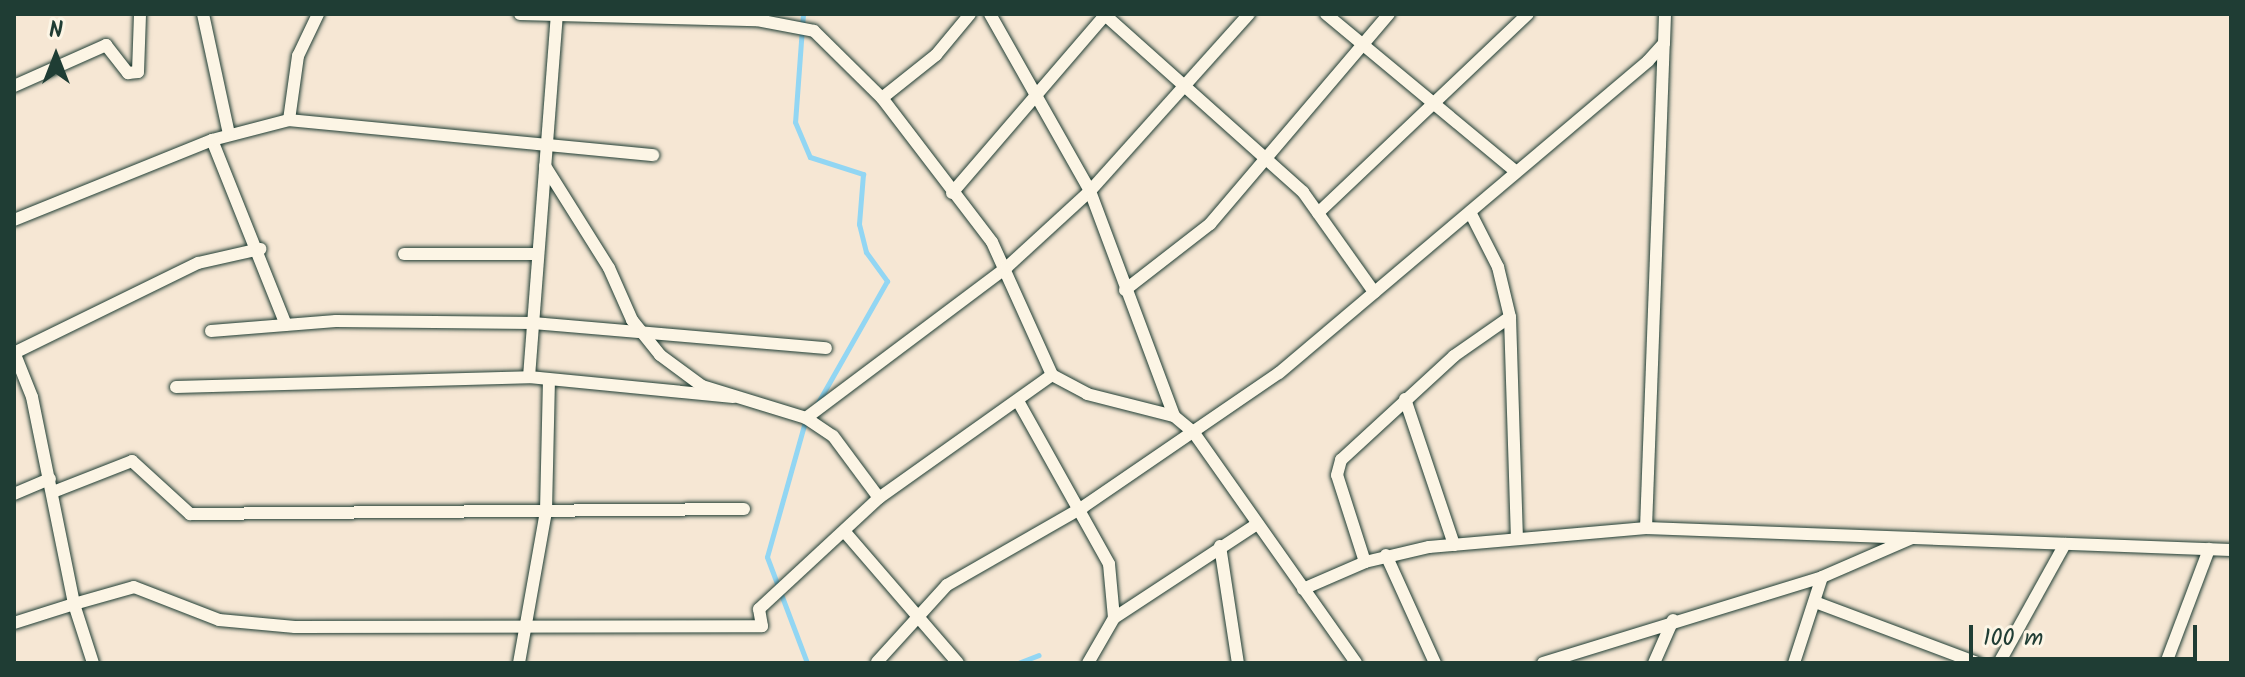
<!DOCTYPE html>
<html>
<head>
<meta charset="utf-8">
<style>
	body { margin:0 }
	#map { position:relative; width:2245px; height:677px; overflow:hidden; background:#f6e7d4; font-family:Kalam,sans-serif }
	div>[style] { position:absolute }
	.stream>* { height:5px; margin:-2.5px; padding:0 2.5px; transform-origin:2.5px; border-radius:2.5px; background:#92d6f3 }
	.roads { filter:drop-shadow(0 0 2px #1f3d34) drop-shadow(0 0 2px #1f3d34) }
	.minor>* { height:12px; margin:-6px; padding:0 6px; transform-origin:6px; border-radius:6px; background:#fcf5e5 }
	span { translate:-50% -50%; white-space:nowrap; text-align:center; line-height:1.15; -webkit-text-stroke:6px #fcf5e5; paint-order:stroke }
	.frame { position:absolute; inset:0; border:16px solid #1f3d34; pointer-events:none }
	.north { position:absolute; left:16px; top:16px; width:80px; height:80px; -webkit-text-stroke:6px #fcf5e5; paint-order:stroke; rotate:0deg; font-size:22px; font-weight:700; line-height:32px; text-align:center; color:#1f3d34 }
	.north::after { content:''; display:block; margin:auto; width:28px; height:36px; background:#1f3d34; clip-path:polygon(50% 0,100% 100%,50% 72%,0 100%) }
	.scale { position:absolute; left:1969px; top:625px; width:228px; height:36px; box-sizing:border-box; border:4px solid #1f3d34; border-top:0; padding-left:10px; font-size:24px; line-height:28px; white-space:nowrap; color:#1f3d34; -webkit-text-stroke:6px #fcf5e5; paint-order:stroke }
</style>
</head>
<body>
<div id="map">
	<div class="stream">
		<div style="left:803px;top:14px;width:108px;rotate:94.2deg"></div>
		<div style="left:795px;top:122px;width:38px;rotate:67deg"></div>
		<div style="left:810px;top:157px;width:56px;rotate:17.8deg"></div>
		<div style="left:863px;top:174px;width:50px;rotate:94.6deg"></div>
		<div style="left:859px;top:224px;width:29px;rotate:76deg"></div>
		<div style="left:866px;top:252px;width:36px;rotate:54deg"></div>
		<div style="left:887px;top:281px;width:142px;rotate:119.6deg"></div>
		<div style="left:806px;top:418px;width:144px;rotate:105.7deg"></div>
		<div style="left:767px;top:557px;width:113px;rotate:69.3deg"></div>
		<div style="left:1018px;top:663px;width:22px;rotate:-21deg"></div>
	</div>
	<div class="roads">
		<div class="minor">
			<div style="left:203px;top:14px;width:123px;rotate:77.8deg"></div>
			<div style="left:520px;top:14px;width:237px;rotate:1.5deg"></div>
			<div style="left:757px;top:20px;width:58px;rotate:10.9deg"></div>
			<div style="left:814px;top:31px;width:95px;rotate:44.6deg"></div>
			<div style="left:882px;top:98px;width:181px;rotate:52.6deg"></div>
			<div style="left:992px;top:242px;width:146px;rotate:65.7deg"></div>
			<div style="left:1052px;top:375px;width:40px;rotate:28deg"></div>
			<div style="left:1087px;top:394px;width:90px;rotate:14.2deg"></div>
			<div style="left:1174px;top:416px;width:26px;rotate:40deg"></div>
			<div style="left:1194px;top:433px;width:281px;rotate:54.8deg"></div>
			<div style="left:990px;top:14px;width:203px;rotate:60.5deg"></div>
			<div style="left:1090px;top:191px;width:240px;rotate:69.5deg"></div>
			<div style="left:1326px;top:14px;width:246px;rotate:39.7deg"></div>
			<div style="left:1105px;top:15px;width:266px;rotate:41.8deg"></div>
			<div style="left:1303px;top:192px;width:123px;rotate:54.6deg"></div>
			<div style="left:14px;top:86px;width:101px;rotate:-24deg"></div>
			<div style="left:106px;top:45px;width:36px;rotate:52deg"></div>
			<div style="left:128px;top:73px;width:10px;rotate:-6deg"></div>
			<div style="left:138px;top:72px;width:58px;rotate:-88deg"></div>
			<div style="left:882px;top:98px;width:69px;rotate:-38.5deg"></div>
			<div style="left:936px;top:55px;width:53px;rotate:-50.3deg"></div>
			<div style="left:289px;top:120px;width:366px;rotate:5.5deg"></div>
			<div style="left:212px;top:140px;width:199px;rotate:68.2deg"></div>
			<div style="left:545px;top:166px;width:120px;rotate:57.9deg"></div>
			<div style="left:609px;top:268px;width:57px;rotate:66.1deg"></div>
			<div style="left:632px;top:320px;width:45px;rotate:51.3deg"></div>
			<div style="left:660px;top:355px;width:52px;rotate:36.4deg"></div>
			<div style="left:702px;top:386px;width:109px;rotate:17.1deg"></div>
			<div style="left:806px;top:418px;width:32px;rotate:34deg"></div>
			<div style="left:833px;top:436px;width:77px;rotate:53.4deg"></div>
			<div style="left:952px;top:193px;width:236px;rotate:-49.3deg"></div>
			<div style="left:1470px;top:212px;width:62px;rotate:63deg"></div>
			<div style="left:1498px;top:267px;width:51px;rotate:76.5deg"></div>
			<div style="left:1510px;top:317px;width:222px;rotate:88.2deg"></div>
			<div style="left:1318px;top:213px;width:289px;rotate:-43.5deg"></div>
			<div style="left:14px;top:220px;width:214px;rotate:-22deg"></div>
			<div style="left:212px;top:140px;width:80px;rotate:-14.6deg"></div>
			<div style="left:289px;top:120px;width:65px;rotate:-82deg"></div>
			<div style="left:298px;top:56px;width:47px;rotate:-64.5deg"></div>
			<div style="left:404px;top:254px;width:134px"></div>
			<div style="left:1125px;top:290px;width:108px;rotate:-37.8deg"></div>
			<div style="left:1210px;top:224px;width:276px;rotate:-49.6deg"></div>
			<div style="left:211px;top:331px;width:125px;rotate:-4.6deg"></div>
			<div style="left:336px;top:321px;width:197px;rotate:0.6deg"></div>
			<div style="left:533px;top:323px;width:294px;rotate:4.9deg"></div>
			<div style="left:14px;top:352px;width:48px;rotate:68.2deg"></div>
			<div style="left:32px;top:397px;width:211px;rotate:78.5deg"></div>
			<div style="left:74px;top:604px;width:63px;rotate:162.4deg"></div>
			<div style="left:14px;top:353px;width:205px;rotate:-26.1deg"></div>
			<div style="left:198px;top:263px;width:64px;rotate:-12.7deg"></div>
			<div style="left:529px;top:377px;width:364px;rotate:-85.6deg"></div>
			<div style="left:176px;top:387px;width:353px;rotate:-1.6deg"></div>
			<div style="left:529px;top:377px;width:205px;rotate:5.6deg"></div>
			<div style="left:1405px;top:399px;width:154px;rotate:71.4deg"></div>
			<div style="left:1018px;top:401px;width:187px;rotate:60.8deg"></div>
			<div style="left:1109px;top:564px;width:54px;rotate:84.7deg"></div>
			<div style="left:806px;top:418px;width:251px;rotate:-36.9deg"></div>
			<div style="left:1007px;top:267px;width:113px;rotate:-42.5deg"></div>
			<div style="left:1090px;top:191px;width:238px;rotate:-48.1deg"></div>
			<div style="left:53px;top:492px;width:85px;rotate:-21.4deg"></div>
			<div style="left:132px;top:461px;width:79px;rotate:42.4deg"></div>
			<div style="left:190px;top:514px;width:554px;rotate:-0.52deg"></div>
			<div style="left:14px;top:494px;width:39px;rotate:-23deg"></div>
			<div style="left:1646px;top:528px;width:485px;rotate:-87.9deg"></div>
			<div style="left:844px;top:531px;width:174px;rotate:49.2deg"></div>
			<div style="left:1220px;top:546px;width:118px;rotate:81.3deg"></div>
			<div style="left:1386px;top:555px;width:119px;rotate:65.6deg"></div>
			<div style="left:1365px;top:562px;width:91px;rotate:-107.8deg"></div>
			<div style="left:1337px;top:475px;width:16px;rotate:-75deg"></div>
			<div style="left:1341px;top:460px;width:154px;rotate:-42.6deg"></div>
			<div style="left:1454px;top:356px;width:68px;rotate:-34.9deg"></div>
			<div style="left:1303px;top:589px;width:68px;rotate:-23.5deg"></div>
			<div style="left:1365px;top:562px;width:66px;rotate:-13.2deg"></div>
			<div style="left:1429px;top:547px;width:218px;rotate:-5deg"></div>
			<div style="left:1646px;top:528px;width:585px;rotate:2.15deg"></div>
			<div style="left:1815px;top:602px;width:173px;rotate:20.6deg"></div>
			<div style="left:877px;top:662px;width:104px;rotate:-47.7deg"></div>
			<div style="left:947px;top:585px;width:157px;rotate:-29.8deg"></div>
			<div style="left:1083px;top:507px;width:237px;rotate:-34.4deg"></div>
			<div style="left:1279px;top:373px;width:483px;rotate:-40.2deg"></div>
			<div style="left:1648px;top:61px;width:24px;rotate:-48deg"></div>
			<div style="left:1664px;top:43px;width:29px;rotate:-88deg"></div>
			<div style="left:93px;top:663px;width:62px;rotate:-107.9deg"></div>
			<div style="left:74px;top:604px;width:62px;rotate:-15.8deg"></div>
			<div style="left:134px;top:587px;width:91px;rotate:21.2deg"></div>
			<div style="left:219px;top:620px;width:76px;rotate:5.3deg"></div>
			<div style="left:295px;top:627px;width:467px;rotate:-0.1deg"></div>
			<div style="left:762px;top:626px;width:17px;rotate:-100deg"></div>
			<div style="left:759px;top:609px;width:163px;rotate:-42.8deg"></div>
			<div style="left:879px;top:498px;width:212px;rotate:-35.4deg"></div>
			<div style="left:519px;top:663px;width:154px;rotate:-79.9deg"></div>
			<div style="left:546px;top:511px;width:131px;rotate:-88.7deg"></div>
			<div style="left:1088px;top:663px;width:52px;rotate:-60deg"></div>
			<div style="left:1114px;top:618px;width:168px;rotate:-33.3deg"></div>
			<div style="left:1543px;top:663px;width:292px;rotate:-17.1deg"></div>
			<div style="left:1822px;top:577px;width:98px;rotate:-23.4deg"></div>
			<div style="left:1654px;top:663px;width:47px;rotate:-66.2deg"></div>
			<div style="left:1794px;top:663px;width:90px;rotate:-72deg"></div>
			<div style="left:1999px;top:663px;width:136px;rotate:-61deg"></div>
			<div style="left:2166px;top:663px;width:122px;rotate:-69.3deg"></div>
		</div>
	</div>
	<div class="frame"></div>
	<div class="north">N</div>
	<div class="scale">100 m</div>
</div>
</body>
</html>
